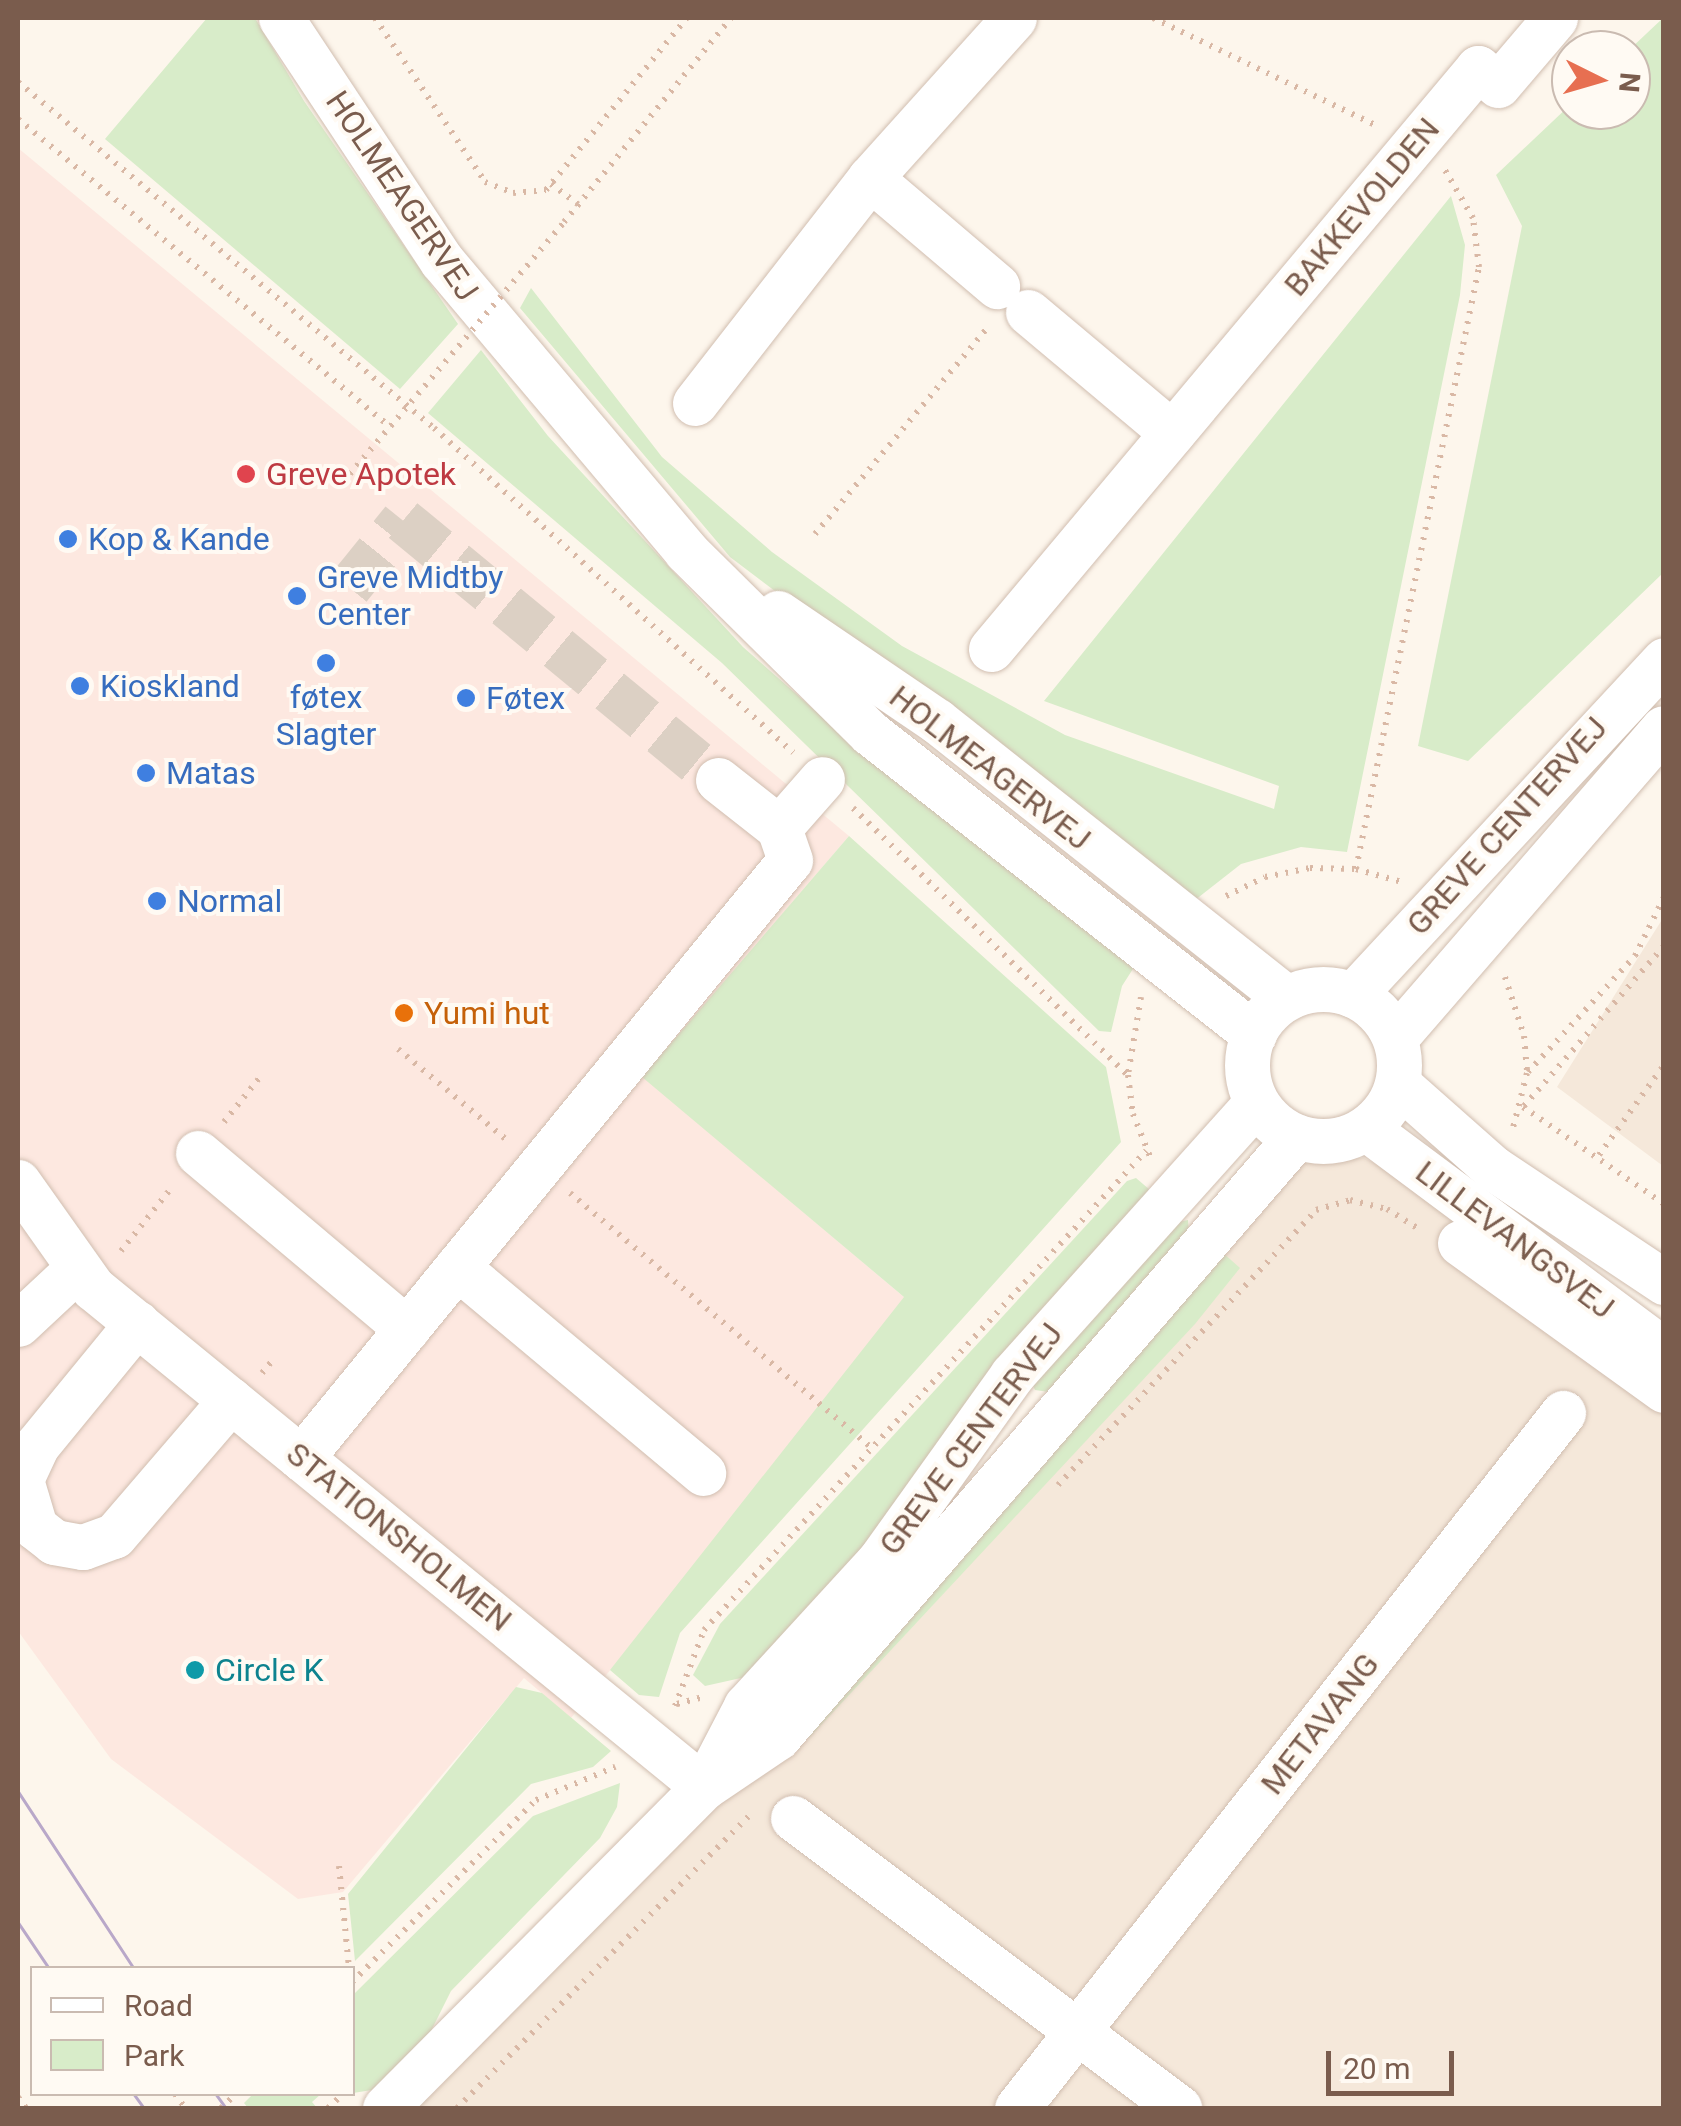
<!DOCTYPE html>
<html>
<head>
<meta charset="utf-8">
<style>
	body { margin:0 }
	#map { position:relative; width:1681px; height:2126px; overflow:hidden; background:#fdf6ec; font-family:Roboto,sans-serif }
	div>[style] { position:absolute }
	.residential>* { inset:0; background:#f5e8da }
	.commercial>* { inset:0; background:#fde8e0 }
	.green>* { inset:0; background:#d8ecc9 }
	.minor-tunnel>* { height:45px; margin-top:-22.5px; transform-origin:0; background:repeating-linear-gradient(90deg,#dcd0c4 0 45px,transparent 0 67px) }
	.path>* { height:6px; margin-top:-3px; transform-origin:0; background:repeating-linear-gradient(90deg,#d9b8a5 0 2.5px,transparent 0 10.5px) }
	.roads { filter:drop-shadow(0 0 2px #d1beb0) drop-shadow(0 0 2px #d1beb0) }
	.minor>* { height:45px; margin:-22.5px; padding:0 22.5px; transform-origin:22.5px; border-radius:22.5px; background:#fff }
	.minor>.ring { margin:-22.5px; padding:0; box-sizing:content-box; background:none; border:45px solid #fff; border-radius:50% }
	.tram>* { height:2.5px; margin:-1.25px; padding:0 1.25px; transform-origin:1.25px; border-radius:1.25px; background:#b9a8c9 }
	.path-bridge>* { height:6px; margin-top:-3px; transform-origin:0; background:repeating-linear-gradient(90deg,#d9b8a5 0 2.5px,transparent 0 10.5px) }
	.dots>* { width:28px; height:28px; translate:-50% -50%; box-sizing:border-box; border:5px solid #fffaf3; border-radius:50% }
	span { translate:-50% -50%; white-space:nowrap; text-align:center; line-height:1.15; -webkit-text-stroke:8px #fffaf3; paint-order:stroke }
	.street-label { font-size:32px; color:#7a5c4d }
	.health-label { font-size:32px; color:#be3a42 }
	.left { translate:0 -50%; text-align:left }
	.shop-label { font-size:32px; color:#366cbe }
	.food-label { font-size:32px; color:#c56008 }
	.culture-label { font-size:32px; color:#0d838f }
	.frame { position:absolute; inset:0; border:20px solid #7a5c4d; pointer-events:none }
	.legend { position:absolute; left:30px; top:1966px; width:325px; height:130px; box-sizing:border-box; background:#fffaf3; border:2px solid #cabbb1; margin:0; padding:12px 18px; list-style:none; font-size:30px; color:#7a5c4d }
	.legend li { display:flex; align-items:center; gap:20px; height:50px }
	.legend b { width:50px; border:2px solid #cabbb1 }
	.north { position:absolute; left:1551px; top:30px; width:100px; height:100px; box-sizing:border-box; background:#fffaf3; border:2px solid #cabbb1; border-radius:50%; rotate:95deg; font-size:28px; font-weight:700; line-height:40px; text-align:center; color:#7a5c4d }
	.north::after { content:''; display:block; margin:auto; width:35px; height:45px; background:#e76f51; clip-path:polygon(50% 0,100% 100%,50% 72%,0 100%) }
	.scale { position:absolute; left:1326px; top:2051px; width:128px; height:45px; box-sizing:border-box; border:5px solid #7a5c4d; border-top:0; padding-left:12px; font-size:30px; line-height:35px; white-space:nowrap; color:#7a5c4d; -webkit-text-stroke:8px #fffaf3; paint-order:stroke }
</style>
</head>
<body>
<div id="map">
	<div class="residential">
		<div style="clip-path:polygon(1663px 918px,1663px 1166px,1557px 1087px)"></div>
		<div style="clip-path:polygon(1364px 1158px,1435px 1194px,1663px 1360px,1663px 2108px,380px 2108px,1274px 1180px,1310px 1160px)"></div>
	</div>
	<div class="commercial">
		<div style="clip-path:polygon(18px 148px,849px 836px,643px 1077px,911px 1303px,571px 1718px,524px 1678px,343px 1892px,298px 1899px,111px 1759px,18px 1631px)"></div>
	</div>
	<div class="green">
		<div style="clip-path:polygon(207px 18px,255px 18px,304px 101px,458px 324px,400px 389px,105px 139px)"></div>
		<div style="clip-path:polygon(1663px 18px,1663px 573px,1468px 761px,1418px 746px,1522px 226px,1496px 175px,1571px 104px,1571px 110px,1631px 110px,1629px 50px)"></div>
		<div style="clip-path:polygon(1451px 196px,1465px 245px,1460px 295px,1347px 852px,1301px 847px,1241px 864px,1190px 904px,730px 557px,520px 308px,531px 288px,662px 457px,772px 552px,902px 646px,1065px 735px,1274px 809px,1279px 786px,1044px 701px)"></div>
		<div style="clip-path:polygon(481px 350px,548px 436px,743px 647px,903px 788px,1138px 961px,1122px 986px,1111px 1032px,1099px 1031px,722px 663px,428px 413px)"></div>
		<div style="clip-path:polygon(849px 836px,1106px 1067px,1121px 1142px,680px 1633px,659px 1697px,639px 1695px,610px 1670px,904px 1297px,642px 1077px)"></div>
		<div style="clip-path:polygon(1136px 1178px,1157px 1196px,887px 1529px,759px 1674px,705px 1686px,693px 1675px,720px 1624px,1127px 1181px)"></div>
		<div style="clip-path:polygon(1188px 1220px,1189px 1234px,1049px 1392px,1035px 1390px,1029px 1378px,1169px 1224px)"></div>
		<div style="clip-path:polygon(1213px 1244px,1240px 1268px,1195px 1324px,809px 1738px,801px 1730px)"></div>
		<div style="clip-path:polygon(516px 1687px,542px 1693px,611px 1751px,593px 1767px,531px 1784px,355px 1961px,348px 1894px)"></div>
		<div style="clip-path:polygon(620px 1783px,617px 1807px,600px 1838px,451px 1991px,425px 2043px,372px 2090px,353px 2093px,353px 1995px,533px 1816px)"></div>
		<div style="clip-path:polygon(253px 2094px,321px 2094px,312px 2102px,317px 2108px,248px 2108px,244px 2103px)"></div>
	</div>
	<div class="minor-tunnel">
		<div style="left:349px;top:587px;width:86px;rotate:-51.1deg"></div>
		<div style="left:403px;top:520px;width:408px;rotate:39.5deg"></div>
	</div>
	<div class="path">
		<div style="left:375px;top:18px;width:197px;rotate:56.1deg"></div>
		<div style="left:485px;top:182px;width:30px;rotate:21deg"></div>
		<div style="left:513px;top:193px;width:33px;rotate:-5deg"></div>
		<div style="left:546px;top:190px;width:222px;rotate:-50.7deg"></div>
		<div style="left:1153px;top:18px;width:249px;rotate:25.7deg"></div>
		<div style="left:18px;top:82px;width:541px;rotate:39.75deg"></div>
		<div style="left:434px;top:428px;width:484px;rotate:42.1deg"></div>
		<div style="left:18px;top:119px;width:483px;rotate:39.6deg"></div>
		<div style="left:551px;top:184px;width:34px;rotate:37deg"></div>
		<div style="left:564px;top:222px;width:264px;rotate:-50.7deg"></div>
		<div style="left:815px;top:534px;width:271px;rotate:-50.1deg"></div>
		<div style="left:853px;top:808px;width:382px;rotate:44.2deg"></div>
		<div style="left:1356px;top:869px;width:614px;rotate:-78.45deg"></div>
		<div style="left:1479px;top:267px;width:49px;rotate:-97deg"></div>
		<div style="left:1473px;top:218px;width:56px;rotate:-120.3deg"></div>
		<div style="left:1226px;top:896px;width:43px;rotate:-26deg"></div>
		<div style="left:1265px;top:877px;width:46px;rotate:-11.3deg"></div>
		<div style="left:1310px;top:868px;width:46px;rotate:1.2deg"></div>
		<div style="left:1356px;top:869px;width:48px;rotate:15.8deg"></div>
		<div style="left:1505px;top:977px;width:62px;rotate:72.1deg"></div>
		<div style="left:1524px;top:1036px;width:37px;rotate:85deg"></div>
		<div style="left:1527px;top:1073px;width:57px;rotate:104.3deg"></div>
		<div style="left:1141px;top:997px;width:79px;rotate:99.5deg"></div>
		<div style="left:1128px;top:1075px;width:39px;rotate:83deg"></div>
		<div style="left:1133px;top:1114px;width:48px;rotate:68.2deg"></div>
		<div style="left:398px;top:1049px;width:142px;rotate:39.9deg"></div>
		<div style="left:1528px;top:1072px;width:158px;rotate:-47.3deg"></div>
		<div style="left:1635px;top:956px;width:66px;rotate:-63.8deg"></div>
		<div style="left:1524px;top:1106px;width:213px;rotate:-48.8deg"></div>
		<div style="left:1523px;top:1107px;width:171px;rotate:34.5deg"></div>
		<div style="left:224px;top:1122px;width:58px;rotate:-51.3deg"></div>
		<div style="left:1599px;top:1155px;width:111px;rotate:-54.2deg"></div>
		<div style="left:570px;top:1193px;width:394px;rotate:40.2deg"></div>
		<div style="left:121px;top:1251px;width:82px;rotate:-51.4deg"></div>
		<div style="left:262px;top:1373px;width:17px;rotate:-50deg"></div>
		<div style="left:1058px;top:1485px;width:377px;rotate:-46.8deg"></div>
		<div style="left:1316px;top:1210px;width:35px;rotate:-16deg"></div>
		<div style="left:1350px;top:1200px;width:38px;rotate:14deg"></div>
		<div style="left:1387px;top:1209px;width:41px;rotate:32.2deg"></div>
		<div style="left:677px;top:1704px;width:28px;rotate:-15deg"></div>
		<div style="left:675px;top:1706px;width:81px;rotate:-69.1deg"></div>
		<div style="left:704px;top:1630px;width:652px;rotate:-47.3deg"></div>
		<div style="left:339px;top:1866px;width:102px;rotate:84.4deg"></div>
		<div style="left:352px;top:1982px;width:259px;rotate:-44.7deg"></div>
		<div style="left:536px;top:1800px;width:86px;rotate:-22.7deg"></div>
		<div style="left:175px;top:2094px;width:17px;rotate:54deg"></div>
		<div style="left:18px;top:2097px;width:14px;rotate:54deg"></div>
		<div style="left:221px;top:2108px;width:21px;rotate:-43deg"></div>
		<div style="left:328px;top:2108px;width:19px;rotate:-43deg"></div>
		<div style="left:457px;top:2108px;width:413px;rotate:-45deg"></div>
	</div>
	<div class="roads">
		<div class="minor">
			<div style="left:281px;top:18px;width:291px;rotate:56.5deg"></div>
			<div style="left:442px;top:261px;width:379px;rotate:49.9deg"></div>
			<div style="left:686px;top:551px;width:259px;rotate:44.7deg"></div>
			<div style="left:870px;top:733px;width:488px;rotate:38.1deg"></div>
			<div style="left:870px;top:178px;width:167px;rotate:40.4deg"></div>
			<div style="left:1028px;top:312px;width:188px;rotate:40deg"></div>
			<div style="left:695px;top:403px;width:285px;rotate:-52.1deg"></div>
			<div style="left:870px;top:178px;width:215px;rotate:-48deg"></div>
			<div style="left:778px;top:613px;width:192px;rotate:34.2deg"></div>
			<div style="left:937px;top:721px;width:446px;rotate:38.4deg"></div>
			<div style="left:991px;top:649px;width:758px;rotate:-50.03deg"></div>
			<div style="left:1478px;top:68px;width:26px;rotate:40deg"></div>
			<div style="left:1498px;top:85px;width:88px;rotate:-49.6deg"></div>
			<div style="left:718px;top:780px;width:78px;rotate:38.2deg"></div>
			<div style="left:779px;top:828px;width:65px;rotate:-48.7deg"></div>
			<div class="ring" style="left:1247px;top:989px;width:107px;height:107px"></div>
			<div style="left:1353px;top:995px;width:457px;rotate:-47.1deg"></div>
			<div style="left:1395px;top:1038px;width:410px;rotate:-49.1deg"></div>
			<div style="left:1398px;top:1084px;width:127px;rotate:41.5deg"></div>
			<div style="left:1493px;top:1168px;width:206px;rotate:33.7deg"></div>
			<div style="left:1367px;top:1129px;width:370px;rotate:36.7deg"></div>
			<div style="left:198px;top:1153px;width:273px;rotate:40.1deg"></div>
			<div style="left:18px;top:1182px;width:130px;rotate:54.7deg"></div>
			<div style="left:93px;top:1288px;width:789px;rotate:39.24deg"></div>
			<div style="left:1460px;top:1243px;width:251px;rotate:35.8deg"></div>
			<div style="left:457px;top:1267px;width:321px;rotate:39.9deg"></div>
			<div style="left:137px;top:1323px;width:158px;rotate:129.3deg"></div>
			<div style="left:37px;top:1445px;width:38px;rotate:115deg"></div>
			<div style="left:21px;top:1480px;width:49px;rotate:73.4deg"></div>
			<div style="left:35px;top:1527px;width:24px;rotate:38deg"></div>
			<div style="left:54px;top:1542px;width:29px;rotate:10deg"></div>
			<div style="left:83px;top:1547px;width:33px;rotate:-20deg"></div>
			<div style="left:114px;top:1536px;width:179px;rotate:-49.3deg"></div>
			<div style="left:18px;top:1324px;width:82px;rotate:-43deg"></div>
			<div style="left:301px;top:1458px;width:772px;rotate:-50.73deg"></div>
			<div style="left:790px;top:860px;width:34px;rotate:-109deg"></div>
			<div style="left:706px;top:1783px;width:87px;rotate:-62.5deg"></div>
			<div style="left:746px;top:1706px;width:197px;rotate:-47.5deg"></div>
			<div style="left:879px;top:1561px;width:229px;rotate:-54.4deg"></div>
			<div style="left:1012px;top:1375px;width:365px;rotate:-48.1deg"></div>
			<div style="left:793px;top:1818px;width:483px;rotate:36.9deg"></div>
			<div style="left:385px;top:2108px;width:453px;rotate:-45.2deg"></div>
			<div style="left:704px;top:1787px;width:89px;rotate:-34deg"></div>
			<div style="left:778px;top:1737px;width:793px;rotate:-49.19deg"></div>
			<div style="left:1017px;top:2108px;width:884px;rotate:-51.85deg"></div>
		</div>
	</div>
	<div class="tram">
		<div style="left:18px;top:1791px;width:212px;rotate:56.8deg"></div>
		<div style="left:18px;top:1922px;width:55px;rotate:56deg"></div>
		<div style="left:134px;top:2094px;width:17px;rotate:54deg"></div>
		<div style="left:216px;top:2094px;width:17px;rotate:54deg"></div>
	</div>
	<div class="path-bridge">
		<div style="left:343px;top:482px;width:341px;rotate:-49.6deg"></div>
	</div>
	<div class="dots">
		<div style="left:246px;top:474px;background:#e0444e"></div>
		<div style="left:68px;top:539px;background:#3f7fe0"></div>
		<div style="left:297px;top:596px;background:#3f7fe0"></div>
		<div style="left:326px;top:663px;background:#3f7fe0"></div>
		<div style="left:80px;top:686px;background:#3f7fe0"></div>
		<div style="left:466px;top:698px;background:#3f7fe0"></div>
		<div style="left:146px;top:773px;background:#3f7fe0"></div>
		<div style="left:157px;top:901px;background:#3f7fe0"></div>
		<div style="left:404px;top:1013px;background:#e8710a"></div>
		<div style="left:195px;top:1670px;background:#0f9aa8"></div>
	</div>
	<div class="street-label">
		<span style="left:402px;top:196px;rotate:56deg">HOLMEAGERVEJ</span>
		<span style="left:1362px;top:207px;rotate:-50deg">BAKKEVOLDEN</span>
		<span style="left:990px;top:768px;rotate:38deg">HOLMEAGERVEJ</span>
		<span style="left:1507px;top:826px;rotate:-48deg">GREVE CENTERVEJ</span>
		<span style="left:1515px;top:1240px;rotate:37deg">LILLEVANGSVEJ</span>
		<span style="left:971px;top:1439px;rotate:-53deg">GREVE CENTERVEJ</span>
		<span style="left:399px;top:1537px;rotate:39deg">STATIONSHOLMEN</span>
		<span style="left:1320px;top:1724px;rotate:-52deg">METAVANG</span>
	</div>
	<div class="health-label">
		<span class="left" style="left:266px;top:474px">Greve Apotek</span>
	</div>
	<div class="shop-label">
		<span class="left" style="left:88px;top:539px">Kop &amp; Kande</span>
		<span class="left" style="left:317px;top:596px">Greve Midtby<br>Center</span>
		<span class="left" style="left:100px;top:686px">Kioskland</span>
		<span style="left:326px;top:716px">føtex<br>Slagter</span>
		<span class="left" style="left:486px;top:698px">Føtex</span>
		<span class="left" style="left:166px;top:773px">Matas</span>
		<span class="left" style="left:177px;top:901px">Normal</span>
	</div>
	<div class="food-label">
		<span class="left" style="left:424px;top:1013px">Yumi hut</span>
	</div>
	<div class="culture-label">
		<span class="left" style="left:215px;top:1670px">Circle K</span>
	</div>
	<div class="frame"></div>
	<ul class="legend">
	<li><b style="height:12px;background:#fff"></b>Road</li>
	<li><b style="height:28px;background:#d8ecc9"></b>Park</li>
	</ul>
	<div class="north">N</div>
	<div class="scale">20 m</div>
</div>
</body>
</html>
